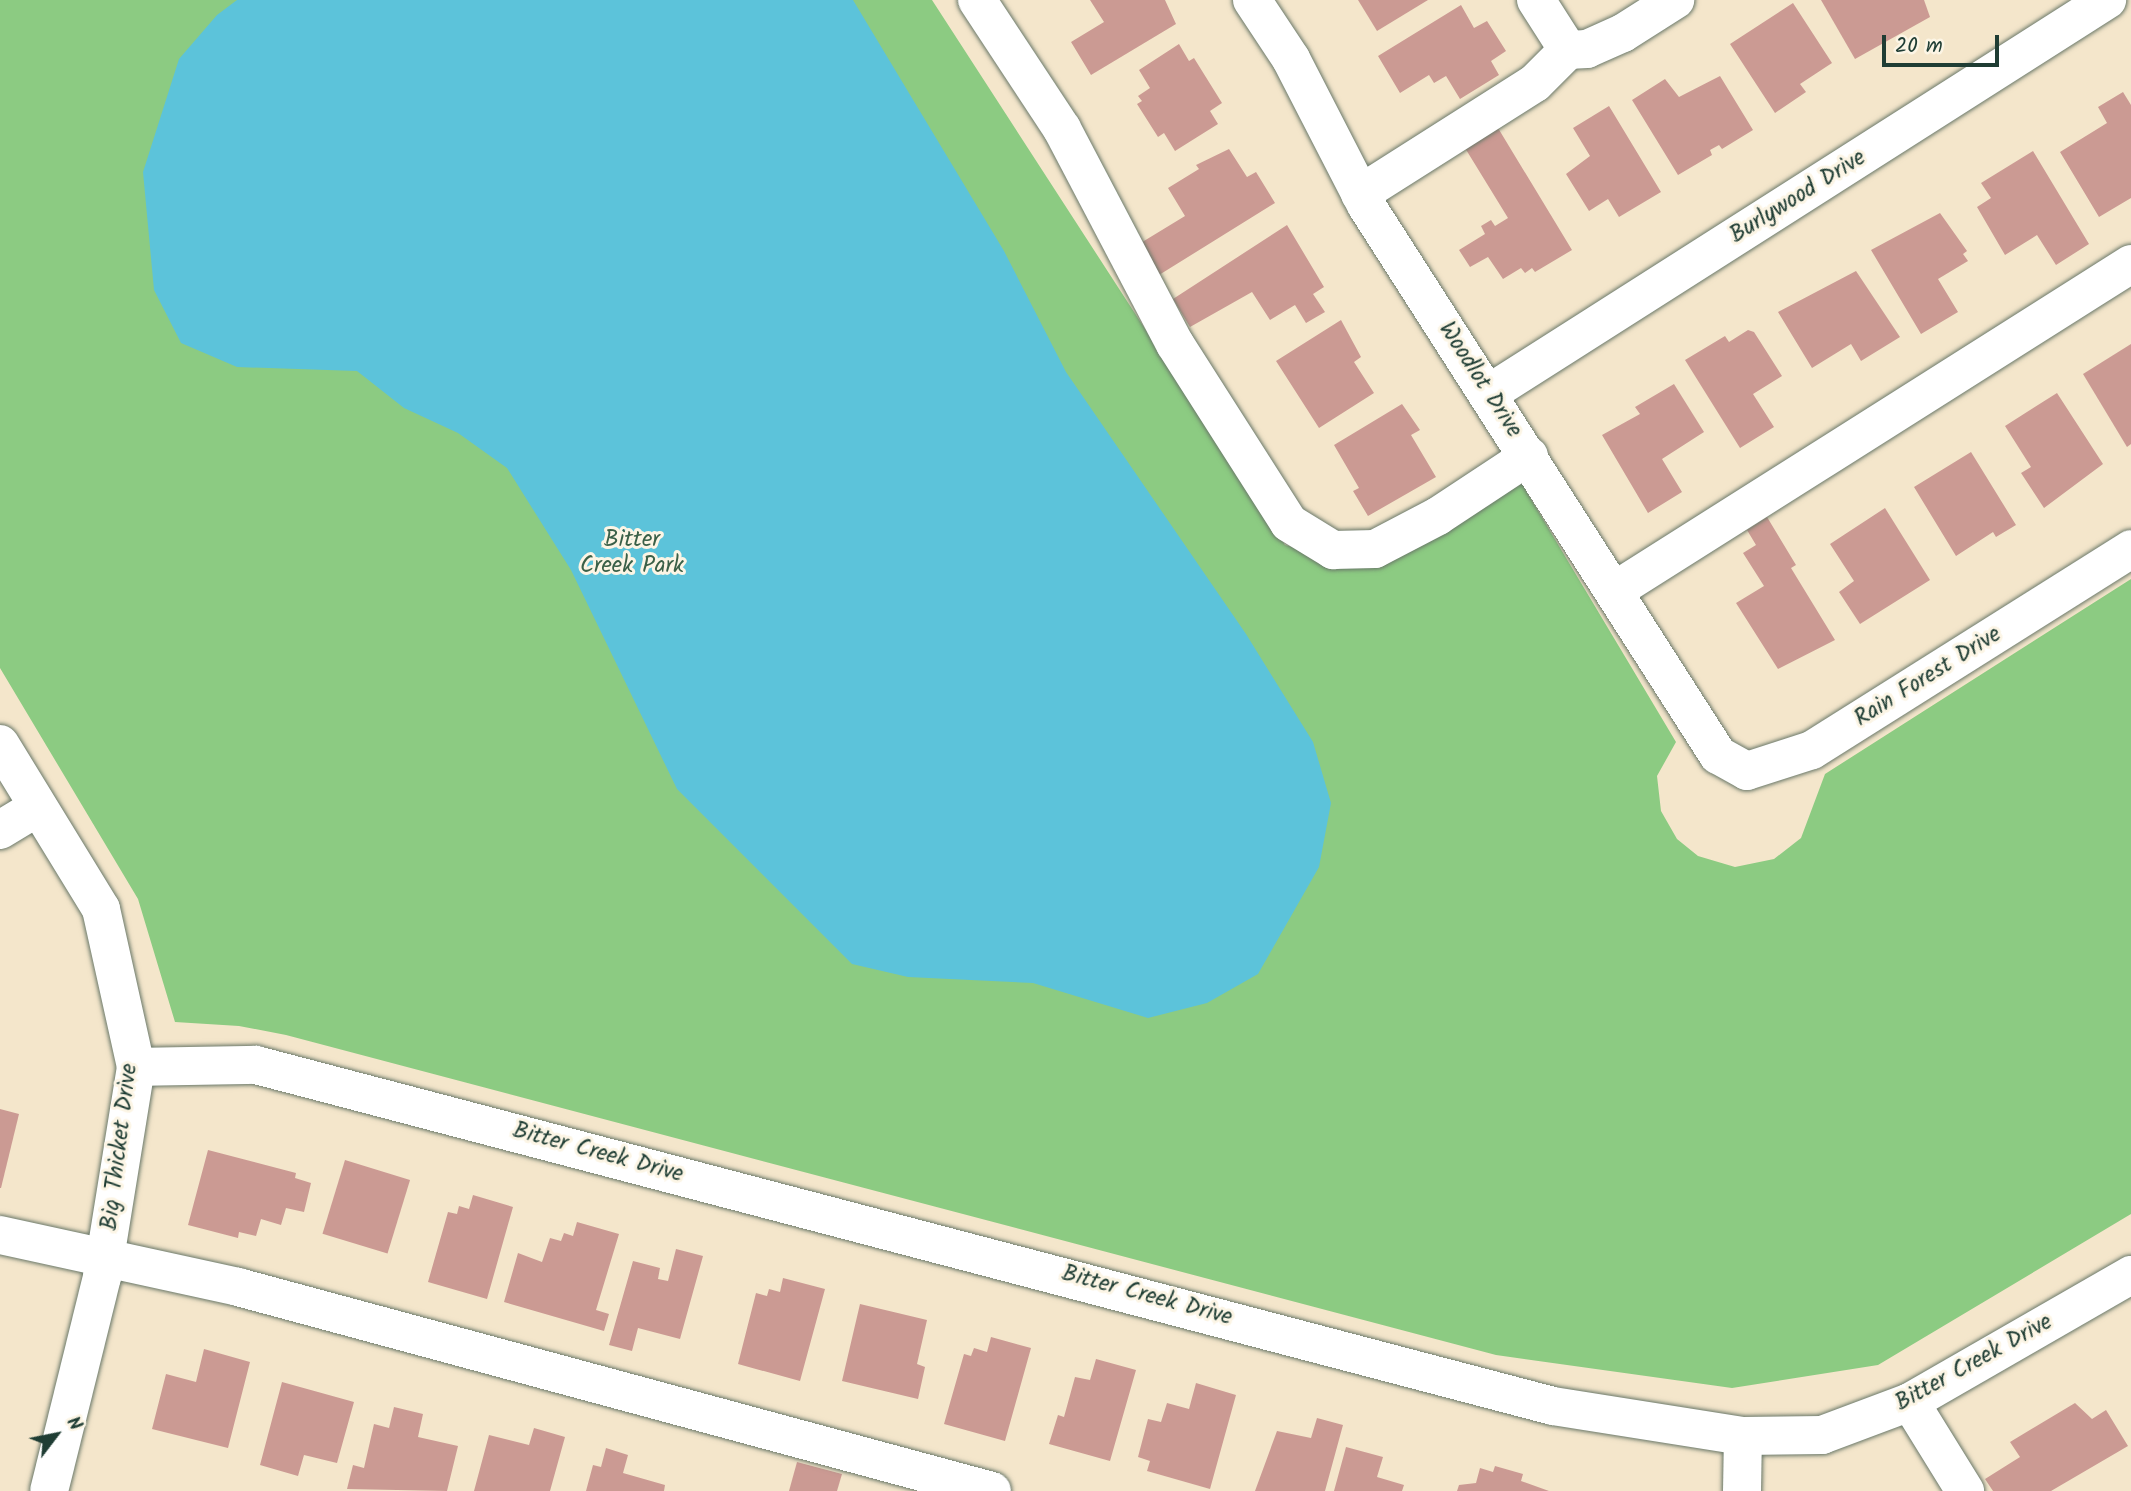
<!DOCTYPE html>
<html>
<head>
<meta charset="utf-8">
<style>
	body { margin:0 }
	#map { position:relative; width:2131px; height:1491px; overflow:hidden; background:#f4e6cb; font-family:Kalam,sans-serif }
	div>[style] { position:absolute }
	.green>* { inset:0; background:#8ccb82 }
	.water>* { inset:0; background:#5cc3da }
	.building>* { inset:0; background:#cb9a93; transform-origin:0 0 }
	.roads { filter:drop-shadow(0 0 2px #6a7869) drop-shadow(0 0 2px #6a7869) }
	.minor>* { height:38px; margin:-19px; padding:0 19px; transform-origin:19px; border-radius:19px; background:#fff }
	span { translate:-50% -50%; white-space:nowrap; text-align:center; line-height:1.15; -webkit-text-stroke:6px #fcf5e5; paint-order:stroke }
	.street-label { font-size:23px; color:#1f3d34 }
	.park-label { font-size:23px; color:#3a6048 }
	.north { position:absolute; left:21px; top:1400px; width:70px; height:70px; -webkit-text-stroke:5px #fcf5e5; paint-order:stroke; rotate:58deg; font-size:19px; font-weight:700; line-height:28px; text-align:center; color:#1f3d34 }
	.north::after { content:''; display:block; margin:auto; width:24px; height:32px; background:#1f3d34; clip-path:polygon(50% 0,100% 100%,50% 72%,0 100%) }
	.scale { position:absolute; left:1882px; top:35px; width:117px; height:32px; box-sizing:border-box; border:4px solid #1f3d34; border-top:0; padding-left:9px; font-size:21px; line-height:24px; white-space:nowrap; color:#1f3d34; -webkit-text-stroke:5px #fcf5e5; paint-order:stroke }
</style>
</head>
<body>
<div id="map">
	<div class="green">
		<div style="clip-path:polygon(0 0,932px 0,1285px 545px,1378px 568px,1519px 479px,1676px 742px,1657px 776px,1661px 811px,1677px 839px,1698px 856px,1735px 867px,1774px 859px,1801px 838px,1825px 774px,2131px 579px,2131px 1214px,1878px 1365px,1732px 1388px,1496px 1355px,286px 1035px,239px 1026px,175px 1022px,138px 899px,0 668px)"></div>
	</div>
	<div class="water">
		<div style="clip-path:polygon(237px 0,853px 0,1004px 251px,1066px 372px,1246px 634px,1313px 742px,1331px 803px,1319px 867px,1258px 974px,1207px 1003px,1148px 1018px,1033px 983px,908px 977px,852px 964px,677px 789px,571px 570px,507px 468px,458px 433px,404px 408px,357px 371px,237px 367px,181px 343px,154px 290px,143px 172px,179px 59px,217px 15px)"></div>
	</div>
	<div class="building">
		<div style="clip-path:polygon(1090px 0,1165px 0,1176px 24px,1091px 75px,1071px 42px,1104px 22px)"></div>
		<div style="clip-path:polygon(1358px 0,1428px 0,1377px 31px)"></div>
		<div style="clip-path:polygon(1821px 0,1924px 0,1930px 17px,1855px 59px)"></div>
		<div style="clip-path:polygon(1793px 3px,1832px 63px,1800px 84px,1806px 92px,1775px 113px,1730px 44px)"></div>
		<div style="clip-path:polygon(1461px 5px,1474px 28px,1487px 21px,1506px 51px,1491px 61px,1499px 75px,1460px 99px,1446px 76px,1434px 83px,1429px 75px,1400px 93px,1378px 56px)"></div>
		<div style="clip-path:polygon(1179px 44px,1189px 61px,1194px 58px,1222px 103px,1210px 111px,1218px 124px,1175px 151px,1164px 133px,1158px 137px,1137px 104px,1142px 101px,1138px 96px,1150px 88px,1139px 70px)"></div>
		<div style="clip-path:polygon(1720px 76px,1753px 130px,1722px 149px,1719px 145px,1710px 150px,1712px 155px,1678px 175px,1632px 100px,1665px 79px,1679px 97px)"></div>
		<div style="clip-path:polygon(2123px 92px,2131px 105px,2131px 198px,2099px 217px,2060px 152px,2107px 123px,2098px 107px)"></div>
		<div style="clip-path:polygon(1609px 106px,1661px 192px,1619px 217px,1608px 199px,1589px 211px,1566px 174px,1590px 156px,1573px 128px)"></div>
		<div style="clip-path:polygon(1498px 128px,1572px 250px,1535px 272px,1532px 268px,1525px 273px,1521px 268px,1503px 279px,1488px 257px,1470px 267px,1459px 250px,1485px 234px,1481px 226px,1491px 220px,1495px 226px,1508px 218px,1465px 148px)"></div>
		<div style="clip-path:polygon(1229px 149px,1247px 177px,1256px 172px,1275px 203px,1159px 275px,1139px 244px,1185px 216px,1168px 188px,1199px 169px,1196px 165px)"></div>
		<div style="clip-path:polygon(2033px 151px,2089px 244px,2056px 265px,2037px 235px,2005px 255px,1977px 207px,1991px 198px,1981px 183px)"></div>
		<div style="clip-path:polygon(1940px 213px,1967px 251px,1963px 254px,1968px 261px,1938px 279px,1958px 312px,1921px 334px,1871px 250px)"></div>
		<div style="clip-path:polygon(1287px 225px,1324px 287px,1313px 294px,1325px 312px,1306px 323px,1295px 305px,1270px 320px,1252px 292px,1190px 327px,1173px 299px)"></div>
		<div style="clip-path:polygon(1856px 271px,1900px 337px,1861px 361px,1851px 344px,1812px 368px,1778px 312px)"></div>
		<div style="clip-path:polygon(1341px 320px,1361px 357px,1354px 362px,1374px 393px,1319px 428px,1276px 361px)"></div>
		<div style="clip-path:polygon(1748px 330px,1754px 332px,1782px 376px,1753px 394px,1774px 427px,1740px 448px,1685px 360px,1725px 336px,1729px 342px)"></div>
		<div style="clip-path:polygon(2131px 344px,2131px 444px,2127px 447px,2083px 374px)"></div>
		<div style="clip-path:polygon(1674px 384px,1704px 432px,1662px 459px,1682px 492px,1648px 513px,1602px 435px,1640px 414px,1635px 407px)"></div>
		<div style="clip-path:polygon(2057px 393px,2103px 464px,2044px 508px,2021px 473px,2031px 467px,2005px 426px)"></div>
		<div style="clip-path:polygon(1402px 404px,1420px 430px,1411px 435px,1436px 477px,1368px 516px,1353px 491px,1359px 488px,1334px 445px)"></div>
		<div style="clip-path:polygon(1971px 452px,2016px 525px,1996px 537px,1993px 532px,1956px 556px,1914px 487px)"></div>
		<div style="clip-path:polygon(1885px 508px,1930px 580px,1860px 624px,1839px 592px,1854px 581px,1830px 544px)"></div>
		<div style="clip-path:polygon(1767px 517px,1796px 565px,1791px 568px,1835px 640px,1778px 669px,1736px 603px,1764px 586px,1743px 553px,1756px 545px,1747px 530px)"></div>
		<div style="clip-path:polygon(0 1109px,19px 1114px,1px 1188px,0 1188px)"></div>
		<div style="clip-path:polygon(208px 1150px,296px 1173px,295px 1178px,311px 1183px,304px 1212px,286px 1208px,281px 1225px,261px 1219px,256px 1236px,239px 1232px,238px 1238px,188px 1225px)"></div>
		<div style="left:345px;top:1160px;width:68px;height:77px;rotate:17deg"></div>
		<div style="clip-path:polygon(473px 1195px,513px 1207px,487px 1299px,428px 1282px,448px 1212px,457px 1214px,459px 1206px,469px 1209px)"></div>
		<div style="clip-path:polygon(577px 1222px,619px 1234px,596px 1310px,609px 1314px,604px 1331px,504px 1302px,518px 1253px,542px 1262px,550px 1238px,561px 1241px,564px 1233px,573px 1236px)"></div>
		<div style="clip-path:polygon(676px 1249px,703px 1256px,680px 1339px,638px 1328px,632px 1351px,609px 1345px,633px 1261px,660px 1268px,658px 1279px,668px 1281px)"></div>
		<div style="clip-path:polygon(783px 1278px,825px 1289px,800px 1381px,738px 1364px,756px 1293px,767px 1296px,769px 1289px,780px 1292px)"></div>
		<div style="clip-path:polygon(860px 1304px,927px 1320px,917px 1364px,925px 1367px,918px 1399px,842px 1381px)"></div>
		<div style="clip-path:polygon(991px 1337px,1031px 1348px,1005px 1441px,944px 1424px,964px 1354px,971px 1356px,974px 1348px,987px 1352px)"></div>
		<div style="clip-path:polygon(204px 1349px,250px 1362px,228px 1448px,152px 1429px,166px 1374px,196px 1382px)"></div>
		<div style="clip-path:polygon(1096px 1359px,1136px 1370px,1110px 1461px,1049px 1444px,1058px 1415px,1064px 1417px,1075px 1377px,1090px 1380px)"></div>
		<div style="clip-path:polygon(282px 1382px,354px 1402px,337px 1463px,304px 1455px,298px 1476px,260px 1465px)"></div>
		<div style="clip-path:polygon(1196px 1383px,1236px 1395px,1210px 1489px,1147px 1471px,1150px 1461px,1138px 1457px,1148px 1419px,1161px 1422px,1167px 1403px,1189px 1409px)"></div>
		<div style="clip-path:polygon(2075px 1403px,2092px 1419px,2106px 1410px,2128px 1446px,2051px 1491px,1993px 1491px,1985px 1479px,2020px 1457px,2010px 1442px)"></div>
		<div style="clip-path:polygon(394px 1407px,423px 1414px,418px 1437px,458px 1446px,447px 1491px,347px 1489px,353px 1465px,364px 1468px,374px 1424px,389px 1428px)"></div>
		<div style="clip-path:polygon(1317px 1418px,1343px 1425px,1325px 1491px,1255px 1491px,1277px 1431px,1311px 1438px)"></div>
		<div style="clip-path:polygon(534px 1428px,565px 1437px,550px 1491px,474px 1491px,489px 1435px,529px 1445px)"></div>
		<div style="clip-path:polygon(1346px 1447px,1383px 1457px,1377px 1477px,1404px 1485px,1402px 1491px,1334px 1491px)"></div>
		<div style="clip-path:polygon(606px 1448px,628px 1455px,623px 1473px,665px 1485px,664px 1491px,586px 1491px,593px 1465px,601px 1467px)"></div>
		<div style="clip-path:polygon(797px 1462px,842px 1474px,837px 1491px,789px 1491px)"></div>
		<div style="clip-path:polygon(1495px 1466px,1523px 1474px,1521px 1481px,1549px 1491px,1457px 1491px,1459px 1485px,1476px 1483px,1480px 1468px,1493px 1472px)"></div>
	</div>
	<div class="roads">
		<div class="minor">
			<div style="left:977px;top:0;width:154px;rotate:56.6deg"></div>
			<div style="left:1062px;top:129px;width:243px;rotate:62.3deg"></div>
			<div style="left:1175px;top:344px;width:212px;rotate:57.5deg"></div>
			<div style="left:1289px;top:523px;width:52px;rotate:31.5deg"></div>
			<div style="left:1333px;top:550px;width:42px;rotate:-1.4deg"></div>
			<div style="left:1375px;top:549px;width:71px;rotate:-27.6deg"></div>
			<div style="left:1438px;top:516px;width:109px;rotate:-33.4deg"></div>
			<div style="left:1252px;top:0;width:71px;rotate:56.5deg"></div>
			<div style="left:1291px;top:59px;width:164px;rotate:62.8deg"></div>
			<div style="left:1366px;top:205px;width:653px;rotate:57.38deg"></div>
			<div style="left:1718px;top:755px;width:33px;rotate:29deg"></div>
			<div style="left:1747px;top:771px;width:68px;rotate:-17.9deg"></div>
			<div style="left:1812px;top:750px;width:377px;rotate:-32.2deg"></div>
			<div style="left:1536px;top:0;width:59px;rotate:57.4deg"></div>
			<div style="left:1568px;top:50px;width:19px;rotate:-3deg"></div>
			<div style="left:1587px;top:49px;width:39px;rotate:-24deg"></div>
			<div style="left:1623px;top:33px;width:62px;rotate:-32.4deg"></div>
			<div style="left:1360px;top:194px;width:207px;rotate:-32.4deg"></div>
			<div style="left:1535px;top:83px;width:47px;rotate:-45deg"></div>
			<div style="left:1488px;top:394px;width:734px;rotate:-32.48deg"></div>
			<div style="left:1614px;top:591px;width:612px;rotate:-32.31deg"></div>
			<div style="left:0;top:744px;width:193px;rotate:58.5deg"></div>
			<div style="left:101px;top:909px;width:162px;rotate:77.5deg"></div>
			<div style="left:136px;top:1067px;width:213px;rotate:99.2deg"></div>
			<div style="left:102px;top:1277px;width:220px;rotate:103.9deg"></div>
			<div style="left:0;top:830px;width:44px;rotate:-31.2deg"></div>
			<div style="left:136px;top:1067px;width:120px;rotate:-1deg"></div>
			<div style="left:256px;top:1065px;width:1341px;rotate:14.73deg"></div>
			<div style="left:1553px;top:1406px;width:192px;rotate:9deg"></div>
			<div style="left:1743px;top:1436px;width:79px;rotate:-0.7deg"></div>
			<div style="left:1822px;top:1435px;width:94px;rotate:-20.6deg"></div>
			<div style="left:1910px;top:1402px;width:255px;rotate:-29.9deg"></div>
			<div style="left:0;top:1235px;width:244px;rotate:12.3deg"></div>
			<div style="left:238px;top:1287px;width:781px;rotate:15.14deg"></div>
			<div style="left:1910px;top:1402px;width:105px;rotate:58.3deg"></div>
			<div style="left:1742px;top:1491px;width:55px;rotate:-89deg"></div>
		</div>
	</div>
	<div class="street-label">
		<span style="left:1798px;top:197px;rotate:-32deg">Burlywood Drive</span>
		<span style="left:1480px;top:380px;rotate:57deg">Woodlot Drive</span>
		<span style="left:1928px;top:677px;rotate:-32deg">Rain Forest Drive</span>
		<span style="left:120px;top:1147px;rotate:-83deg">Big Thicket Drive</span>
		<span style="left:598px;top:1153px;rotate:15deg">Bitter Creek Drive</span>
		<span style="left:1147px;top:1296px;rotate:15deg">Bitter Creek Drive</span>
		<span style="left:1974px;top:1363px;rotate:-29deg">Bitter Creek Drive</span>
	</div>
	<div class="park-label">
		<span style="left:632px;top:553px">Bitter<br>Creek Park</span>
	</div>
	<div class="north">N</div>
	<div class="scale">20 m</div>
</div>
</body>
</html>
